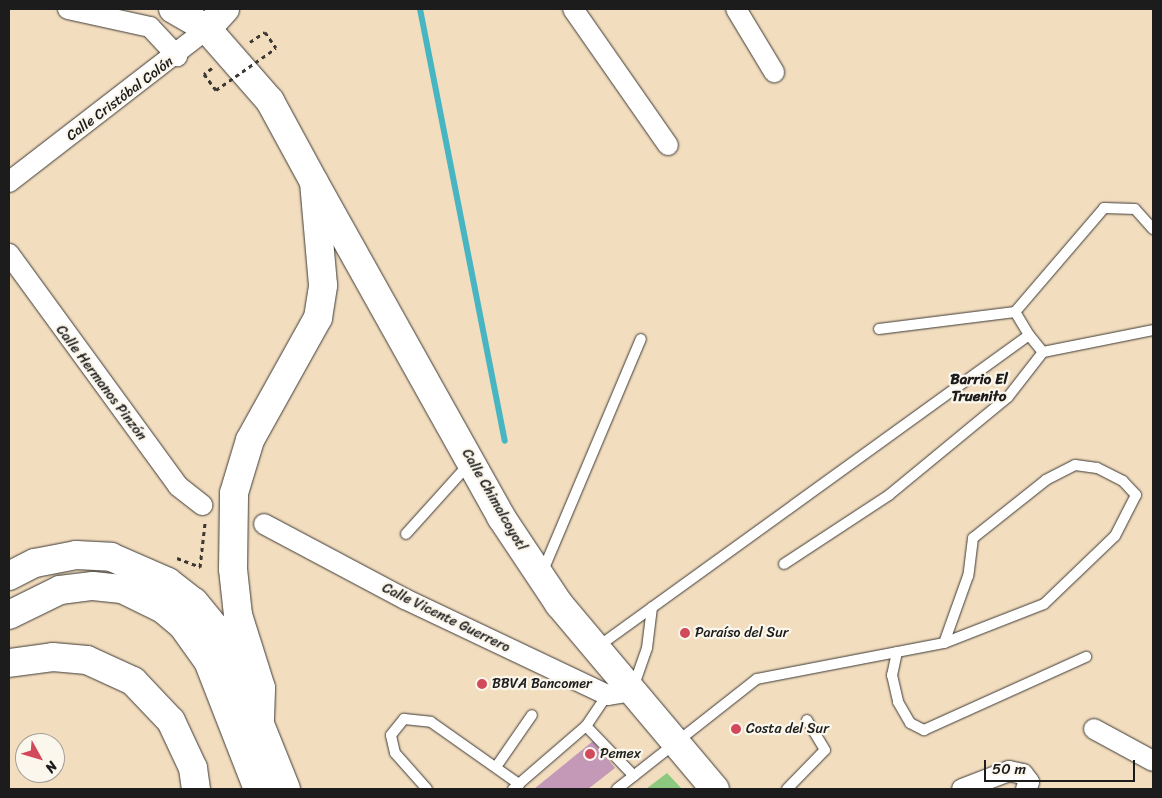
<!DOCTYPE html>
<html>
<head>
<meta charset="utf-8">
<style>
	body { margin:0 }
	#map { position:relative; width:1162px; height:798px; overflow:hidden; background:#f3ddbf; font-family:Sriracha,sans-serif }
	div>[style] { position:absolute }
	.green>* { inset:0; background:#8cc87d }
	.stream>* { height:6px; margin:-3px; padding:0 3px; transform-origin:3px; border-radius:3px; background:#47b5c2 }
	.building>* { inset:0; background:#c499b8 }
	.path>* { height:3px; margin-top:-1.5px; transform-origin:0; background:repeating-linear-gradient(90deg,#3c3934 0 4px,transparent 0 8px) }
	.roads { filter:drop-shadow(0 0 1px #3c3934) drop-shadow(0 0 1px #3c3934) }
	.lane>* { height:10px; margin:-5px; padding:0 5px; transform-origin:5px; border-radius:5px; background:#fff }
	.street>* { height:20px; margin:-10px; padding:0 10px; transform-origin:10px; border-radius:10px; background:#fff }
	.secondary>* { height:28px; margin:-14px; padding:0 14px; transform-origin:14px; border-radius:14px; background:#fff }
	.primary>* { height:28px; margin:-14px; padding:0 14px; transform-origin:14px; border-radius:14px; background:#fff }
	.highway>* { height:28px; margin:-14px; padding:0 14px; transform-origin:14px; border-radius:14px; background:#fff }
	.path-bridge>* { height:3px; margin-top:-1.5px; transform-origin:0; background:repeating-linear-gradient(90deg,#3c3934 0 4px,transparent 0 8px) }
	.dots>* { width:14px; height:14px; translate:-50% -50%; box-sizing:border-box; border:2px solid #fbf7ec; border-radius:50% }
	span { translate:-50% -50%; white-space:nowrap; text-align:center; line-height:1.15; -webkit-text-stroke:4.5px #fbf7ec; paint-order:stroke }
	.street-label { font-size:14px; color:#1c1c1c }
	.poi-label { font-size:14px; color:#1c1c1c }
	.left { translate:0 -50%; text-align:left }
	.neighbourhood-label { font-size:15px; color:#1c1c1c; font-weight:700 }
	.frame { position:absolute; inset:0; border:10px solid #1c1c1c; pointer-events:none }
	.north { position:absolute; left:15px; top:733px; width:50px; height:50px; box-sizing:border-box; background:#fbf7ec; border:1px solid #a29f99; border-radius:50%; rotate:129deg; font-size:14px; font-weight:700; line-height:20px; text-align:center; color:#1c1c1c }
	.north::after { content:''; display:block; margin:auto; width:18px; height:22px; background:#d1495b; clip-path:polygon(50% 0,100% 100%,50% 72%,0 100%) }
	.scale { position:absolute; left:984px; top:760px; width:151px; height:22px; box-sizing:border-box; border:2px solid #1c1c1c; border-top:0; padding-left:6px; font-size:15px; line-height:18px; white-space:nowrap; color:#1c1c1c; -webkit-text-stroke:4px #fbf7ec; paint-order:stroke }
</style>
</head>
<body>
<div id="map">
	<div class="green">
		<div style="clip-path:polygon(667px 773px,682px 789px,646px 789px)"></div>
	</div>
	<div class="stream">
		<div style="left:420px;top:9px;width:440px;rotate:78.9deg"></div>
	</div>
	<div class="building">
		<div style="clip-path:polygon(593px 741px,615px 768px,588px 789px,534px 789px)"></div>
	</div>
	<div class="path">
		<div style="left:250px;top:42px;width:18px;rotate:-34deg"></div>
		<div style="left:265px;top:32px;width:19px;rotate:55deg"></div>
		<div style="left:212px;top:68px;width:10px;rotate:143deg"></div>
		<div style="left:204px;top:74px;width:20px;rotate:53deg"></div>
		<div style="left:177px;top:558px;width:25px;rotate:21deg"></div>
		<div style="left:200px;top:567px;width:44px;rotate:-83.5deg"></div>
	</div>
	<div class="roads">
		<div class="lane">
			<div style="left:879px;top:329px;width:137px;rotate:-7.1deg"></div>
			<div style="left:1029px;top:335px;width:27px;rotate:-121deg"></div>
			<div style="left:1015px;top:312px;width:137px;rotate:-49.4deg"></div>
			<div style="left:1104px;top:208px;width:31px;rotate:2deg"></div>
			<div style="left:1135px;top:209px;width:27px;rotate:48deg"></div>
			<div style="left:406px;top:534px;width:96px;rotate:-48deg"></div>
			<div style="left:784px;top:564px;width:126px;rotate:-33.3deg"></div>
			<div style="left:889px;top:495px;width:154px;rotate:-39.5deg"></div>
			<div style="left:1008px;top:397px;width:57px;rotate:-52.1deg"></div>
			<div style="left:1043px;top:352px;width:112px;rotate:-11.3deg"></div>
			<div style="left:542px;top:573px;width:254px;rotate:-67.1deg"></div>
			<div style="left:596px;top:648px;width:534px;rotate:-35.86deg"></div>
			<div style="left:1029px;top:335px;width:22px;rotate:51deg"></div>
			<div style="left:897px;top:652px;width:24px;rotate:102deg"></div>
			<div style="left:892px;top:675px;width:28px;rotate:77deg"></div>
			<div style="left:898px;top:702px;width:24px;rotate:60deg"></div>
			<div style="left:910px;top:723px;width:16px;rotate:27deg"></div>
			<div style="left:924px;top:730px;width:178px;rotate:-24.3deg"></div>
			<div style="left:633px;top:688px;width:42px;rotate:-70.7deg"></div>
			<div style="left:647px;top:648px;width:41px;rotate:-83deg"></div>
			<div style="left:607px;top:695px;width:37px;rotate:124deg"></div>
			<div style="left:586px;top:726px;width:69px;rotate:46.2deg"></div>
			<div style="left:496px;top:767px;width:63px;rotate:-55.3deg"></div>
			<div style="left:427px;top:789px;width:48px;rotate:-131.6deg"></div>
			<div style="left:395px;top:753px;width:18px;rotate:-103deg"></div>
			<div style="left:391px;top:735px;width:21px;rotate:-51deg"></div>
			<div style="left:404px;top:719px;width:27px;rotate:6deg"></div>
			<div style="left:431px;top:722px;width:108px;rotate:35.2deg"></div>
			<div style="left:513px;top:789px;width:96px;rotate:-40.8deg"></div>
			<div style="left:617px;top:789px;width:178px;rotate:-38.2deg"></div>
			<div style="left:757px;top:679px;width:190px;rotate:-10.9deg"></div>
			<div style="left:944px;top:643px;width:107px;rotate:-21.3deg"></div>
			<div style="left:1044px;top:604px;width:98px;rotate:-43.8deg"></div>
			<div style="left:1115px;top:536px;width:46px;rotate:-62.9deg"></div>
			<div style="left:1136px;top:495px;width:19px;rotate:-133deg"></div>
			<div style="left:1123px;top:481px;width:29px;rotate:-153deg"></div>
			<div style="left:1097px;top:468px;width:22px;rotate:-172deg"></div>
			<div style="left:1075px;top:465px;width:33px;rotate:153deg"></div>
			<div style="left:1046px;top:480px;width:93px;rotate:141.5deg"></div>
			<div style="left:973px;top:538px;width:38px;rotate:97deg"></div>
			<div style="left:968px;top:576px;width:71px;rotate:109.7deg"></div>
			<div style="left:787px;top:789px;width:54px;rotate:-45.7deg"></div>
			<div style="left:825px;top:750px;width:35px;rotate:-121deg"></div>
		</div>
		<div class="street">
			<div style="left:68px;top:9px;width:84px;rotate:12.4deg"></div>
			<div style="left:150px;top:27px;width:40px;rotate:47deg"></div>
			<div style="left:573px;top:9px;width:166px;rotate:55.1deg"></div>
			<div style="left:736px;top:9px;width:74px;rotate:58.9deg"></div>
			<div style="left:9px;top:182px;width:250px;rotate:-37.7deg"></div>
			<div style="left:9px;top:254px;width:287px;rotate:53.9deg"></div>
			<div style="left:178px;top:486px;width:31px;rotate:38deg"></div>
			<div style="left:264px;top:524px;width:160px;rotate:28deg"></div>
			<div style="left:405px;top:599px;width:224px;rotate:25.4deg"></div>
			<div style="left:607px;top:695px;width:25px;rotate:-9deg"></div>
			<div style="left:1094px;top:729px;width:67px;rotate:28.5deg"></div>
			<div style="left:962px;top:789px;width:50px;rotate:-21deg"></div>
			<div style="left:1009px;top:771px;width:14px;rotate:12deg"></div>
			<div style="left:1023px;top:774px;width:10px;rotate:53deg"></div>
			<div style="left:1029px;top:782px;width:8px;rotate:113deg"></div>
		</div>
		<div class="secondary">
			<div style="left:207px;top:29px;width:27px;rotate:-48deg"></div>
			<div style="left:314px;top:182px;width:384px;rotate:60.8deg"></div>
			<div style="left:501px;top:517px;width:105px;rotate:56.3deg"></div>
			<div style="left:559px;top:604px;width:242px;rotate:49.9deg"></div>
			<div style="left:9px;top:663px;width:44px;rotate:-7.8deg"></div>
			<div style="left:53px;top:657px;width:34px;rotate:5deg"></div>
			<div style="left:87px;top:660px;width:51px;rotate:24.5deg"></div>
			<div style="left:133px;top:681px;width:55px;rotate:46.5deg"></div>
			<div style="left:171px;top:721px;width:52px;rotate:64.9deg"></div>
			<div style="left:193px;top:768px;width:21px;rotate:82deg"></div>
		</div>
		<div class="primary">
			<div style="left:173px;top:9px;width:39px;rotate:30deg"></div>
			<div style="left:207px;top:29px;width:96px;rotate:48.8deg"></div>
			<div style="left:270px;top:101px;width:92px;rotate:61.5deg"></div>
		</div>
		<div class="highway">
			<div style="left:9px;top:576px;width:29px;rotate:-27deg"></div>
			<div style="left:35px;top:563px;width:42px;rotate:-11deg"></div>
			<div style="left:76px;top:555px;width:35px;rotate:3deg"></div>
			<div style="left:111px;top:557px;width:62px;rotate:23.7deg"></div>
			<div style="left:168px;top:582px;width:33px;rotate:38deg"></div>
			<div style="left:194px;top:602px;width:52px;rotate:50.5deg"></div>
			<div style="left:227px;top:642px;width:158px;rotate:68.1deg"></div>
			<div style="left:9px;top:615px;width:57px;rotate:-26.1deg"></div>
			<div style="left:60px;top:590px;width:33px;rotate:-7deg"></div>
			<div style="left:93px;top:586px;width:29px;rotate:6deg"></div>
			<div style="left:122px;top:589px;width:46px;rotate:26deg"></div>
			<div style="left:163px;top:609px;width:26px;rotate:40deg"></div>
			<div style="left:183px;top:626px;width:43px;rotate:54.5deg"></div>
			<div style="left:208px;top:661px;width:137px;rotate:68.7deg"></div>
			<div style="left:260px;top:719px;width:31px;rotate:-88deg"></div>
			<div style="left:261px;top:688px;width:77px;rotate:-107.5deg"></div>
			<div style="left:238px;top:615px;width:46px;rotate:-96.2deg"></div>
			<div style="left:233px;top:569px;width:76px;rotate:-89.2deg"></div>
			<div style="left:234px;top:493px;width:55px;rotate:-73.2deg"></div>
			<div style="left:250px;top:440px;width:140px;rotate:-60.9deg"></div>
			<div style="left:318px;top:318px;width:33px;rotate:-81deg"></div>
			<div style="left:323px;top:285px;width:103px;rotate:-95deg"></div>
		</div>
	</div>
	<div class="path-bridge">
		<div style="left:216px;top:90px;width:73px;rotate:-35deg"></div>
	</div>
	<div class="dots">
		<div style="left:685px;top:633px;background:#d1495b"></div>
		<div style="left:482px;top:684px;background:#d1495b"></div>
		<div style="left:736px;top:729px;background:#d1495b"></div>
		<div style="left:590px;top:754px;background:#d1495b"></div>
	</div>
	<div class="street-label">
		<span style="left:120px;top:99px;rotate:-37deg">Calle Cristóbal Colón</span>
		<span style="left:101px;top:383px;rotate:53deg">Calle Hermanos Pinzón</span>
		<span style="left:494px;top:500px;rotate:60deg">Calle Chimalcoyotl</span>
		<span style="left:446px;top:618px;rotate:26deg">Calle Vicente Guerrero</span>
	</div>
	<div class="poi-label">
		<span class="left" style="left:695px;top:633px">Paraíso del Sur</span>
		<span class="left" style="left:492px;top:684px">BBVA Bancomer</span>
		<span class="left" style="left:746px;top:729px">Costa del Sur</span>
		<span class="left" style="left:600px;top:754px">Pemex</span>
	</div>
	<div class="neighbourhood-label">
		<span style="left:979px;top:388px">Barrio El<br>Truenito</span>
	</div>
	<div class="frame"></div>
	<div class="north">N</div>
	<div class="scale">50 m</div>
</div>
</body>
</html>
